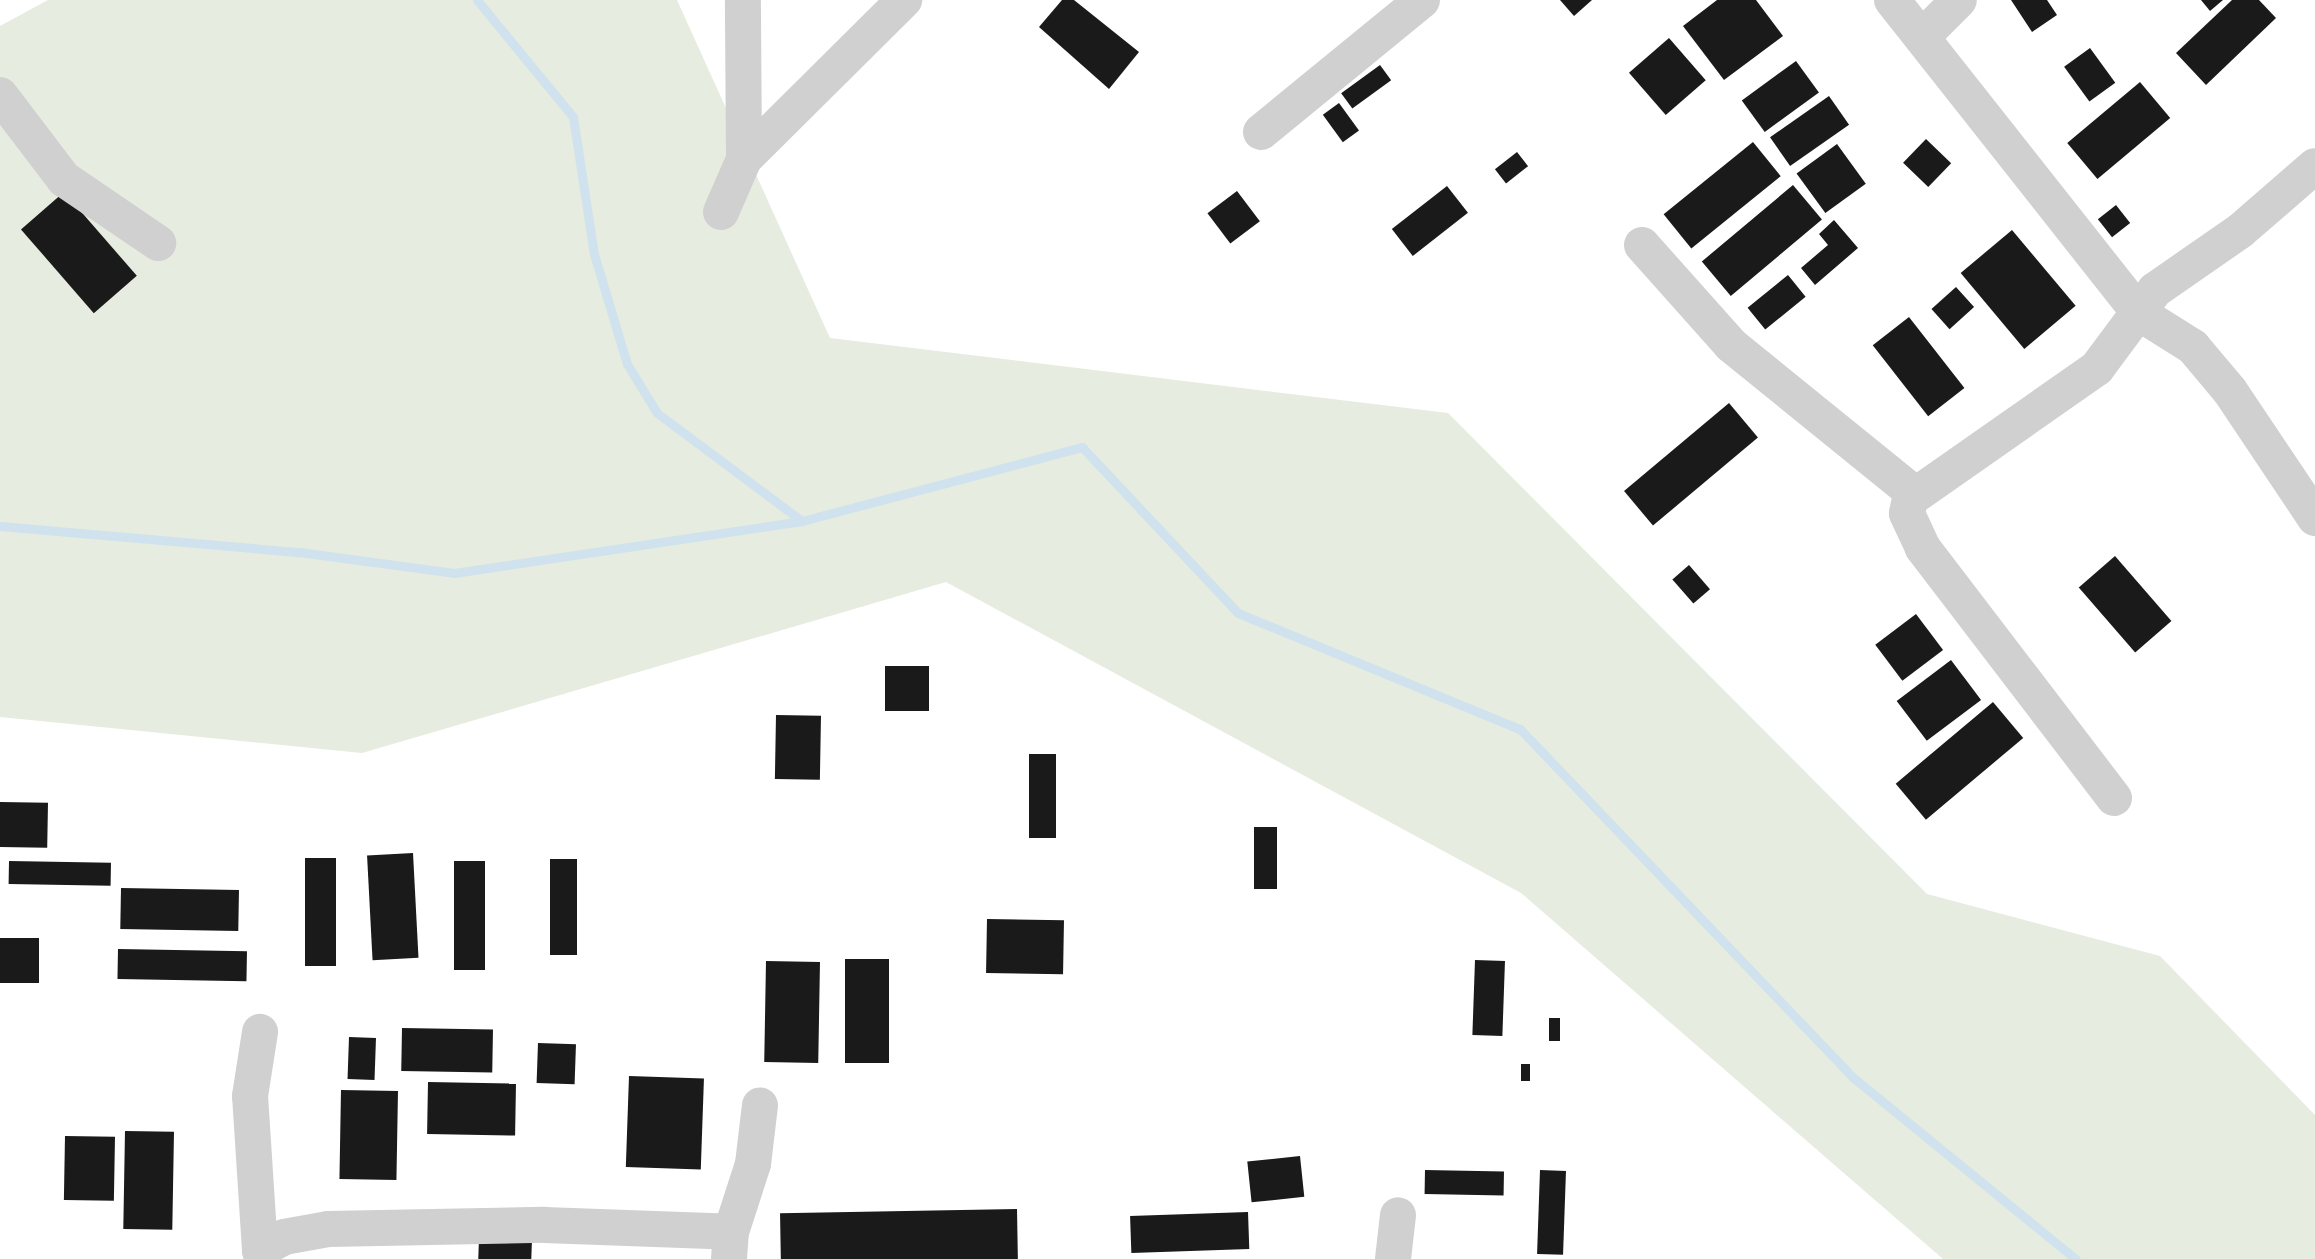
<!DOCTYPE html>
<html>
<head>
<meta charset="utf-8">
<style>
	body { margin:0 }
	#map { position:relative; width:2315px; height:1259px; overflow:hidden; background:#fff; font-family:"Work Sans",sans-serif }
	div>[style] { position:absolute }
	.green>* { inset:0; background:#e6ecdf }
	.stream>* { height:9px; margin:-4.5px; padding:0 4.5px; transform-origin:4.5px; border-radius:4.5px; background:#cfe2ee }
	.building>* { inset:0; background:#1a1a1a; transform-origin:0 0 }
	.street>* { height:36px; margin:-18px; padding:0 18px; transform-origin:18px; border-radius:18px; background:#d0d0d0 }
	span { translate:-50% -50%; white-space:nowrap; text-align:center; line-height:1.15; -webkit-text-stroke:8px #fff; paint-order:stroke }
</style>
</head>
<body>
<div id="map">
	<div class="green">
		<div style="clip-path:polygon(48px 0,677px 0,830px 338px,1448px 413px,1927px 894px,2160px 956px,2315px 1115px,2315px 1259px,1943px 1259px,1521px 893px,946px 582px,362px 753px,0 717px,0 26px)"></div>
	</div>
	<div class="stream">
		<div style="left:477px;top:0;width:151px;rotate:50.6deg"></div>
		<div style="left:573px;top:117px;width:139px;rotate:81.3deg"></div>
		<div style="left:594px;top:254px;width:115px;rotate:73.3deg"></div>
		<div style="left:627px;top:364px;width:57px;rotate:58.5deg"></div>
		<div style="left:657px;top:413px;width:181px;rotate:36.7deg"></div>
		<div style="left:0;top:526px;width:300px;rotate:5deg"></div>
		<div style="left:299px;top:552px;width:156px;rotate:7.7deg"></div>
		<div style="left:454px;top:573px;width:352px;rotate:-8.5deg"></div>
		<div style="left:802px;top:521px;width:290px;rotate:-14.8deg"></div>
		<div style="left:1082px;top:447px;width:228px;rotate:46.8deg"></div>
		<div style="left:1238px;top:613px;width:305px;rotate:22.4deg"></div>
		<div style="left:1520px;top:729px;width:484px;rotate:46.3deg"></div>
		<div style="left:1855px;top:1079px;width:285px;rotate:39.2deg"></div>
	</div>
	<div class="building">
		<div style="clip-path:polygon(1062px 0,1074px 0,1139px 52px,1109px 89px,1039px 27px)"></div>
		<div style="clip-path:polygon(1560px 0,1592px 0,1574px 16px)"></div>
		<div style="clip-path:polygon(1717px 0,1756px 0,1783px 36px,1724px 80px,1683px 26px)"></div>
		<div style="clip-path:polygon(2011px 0,2047px 0,2057px 15px,2032px 32px)"></div>
		<div style="clip-path:polygon(2201px 0,2223px 0,2210px 11px)"></div>
		<div style="clip-path:polygon(2232px 0,2259px 0,2276px 18px,2206px 85px,2176px 53px)"></div>
		<div style="left:1669px;top:38px;width:56px;height:53px;rotate:49deg"></div>
		<div style="left:2090px;top:48px;width:43px;height:32px;rotate:54deg"></div>
		<div style="left:1796px;top:61px;width:39px;height:67px;rotate:54deg"></div>
		<div style="left:1380px;top:65px;width:19px;height:48px;rotate:54deg"></div>
		<div style="left:2140px;top:82px;width:47px;height:95px;rotate:50deg"></div>
		<div style="left:1829px;top:96px;width:35px;height:72px;rotate:55deg"></div>
		<div style="left:1339px;top:103px;width:34px;height:20px;rotate:54deg"></div>
		<div style="left:1926px;top:139px;width:35px;height:33px;rotate:44deg"></div>
		<div style="left:1753px;top:142px;width:44px;height:115px;rotate:51deg"></div>
		<div style="left:1837px;top:144px;width:49px;height:50px;rotate:54deg"></div>
		<div style="left:1517px;top:152px;width:18px;height:28px;rotate:52deg"></div>
		<div style="left:1793px;top:185px;width:45px;height:119px;rotate:50deg"></div>
		<div style="left:1447px;top:186px;width:34px;height:70px;rotate:52deg"></div>
		<div style="left:1237px;top:191px;width:38px;height:37px;rotate:53deg"></div>
		<div style="left:64px;top:192px;width:111px;height:57px;rotate:49deg"></div>
		<div style="left:2116px;top:205px;width:23px;height:23px;rotate:52deg"></div>
		<div style="clip-path:polygon(1834px 220px,1858px 248px,1815px 285px,1801px 268px,1828px 245px,1819px 234px)"></div>
		<div style="left:2012px;top:230px;width:99px;height:67px;rotate:50deg"></div>
		<div style="left:1788px;top:275px;width:28px;height:52px;rotate:51deg"></div>
		<div style="left:1956px;top:287px;width:27px;height:33px;rotate:48deg"></div>
		<div style="left:1909px;top:317px;width:90px;height:46px;rotate:52deg"></div>
		<div style="left:1729px;top:403px;width:45px;height:137px;rotate:50deg"></div>
		<div style="left:2115px;top:556px;width:86px;height:48px;rotate:49deg"></div>
		<div style="left:1689px;top:565px;width:32px;height:22px;rotate:49deg"></div>
		<div style="left:1916px;top:614px;width:45px;height:51px;rotate:53deg"></div>
		<div style="left:1951px;top:660px;width:50px;height:68px;rotate:53deg"></div>
		<div style="left:885px;top:666px;width:44px;height:45px"></div>
		<div style="left:1993px;top:702px;width:47px;height:127px;rotate:50deg"></div>
		<div style="left:776px;top:715px;width:45px;height:64px;rotate:1deg"></div>
		<div style="left:1029px;top:754px;width:27px;height:84px"></div>
		<div style="left:0;top:802px;width:48px;height:45px;rotate:1deg"></div>
		<div style="left:1254px;top:827px;width:23px;height:62px"></div>
		<div style="left:413px;top:853px;width:105px;height:46px;rotate:87deg"></div>
		<div style="left:305px;top:858px;width:31px;height:108px"></div>
		<div style="left:550px;top:859px;width:27px;height:96px"></div>
		<div style="left:9px;top:861px;width:102px;height:23px;rotate:1deg"></div>
		<div style="left:454px;top:861px;width:31px;height:109px"></div>
		<div style="left:121px;top:888px;width:118px;height:41px;rotate:1deg"></div>
		<div style="left:987px;top:919px;width:77px;height:54px;rotate:1deg"></div>
		<div style="left:0;top:938px;width:39px;height:45px"></div>
		<div style="left:118px;top:949px;width:129px;height:30px;rotate:1deg"></div>
		<div style="left:845px;top:959px;width:44px;height:104px"></div>
		<div style="left:1475px;top:960px;width:30px;height:75px;rotate:2deg"></div>
		<div style="left:766px;top:961px;width:54px;height:101px;rotate:1deg"></div>
		<div style="left:1549px;top:1018px;width:11px;height:23px"></div>
		<div style="left:402px;top:1028px;width:91px;height:43px;rotate:1deg"></div>
		<div style="left:349px;top:1037px;width:27px;height:42px;rotate:2deg"></div>
		<div style="left:538px;top:1043px;width:38px;height:40px;rotate:2deg"></div>
		<div style="left:1521px;top:1064px;width:9px;height:17px"></div>
		<div style="left:629px;top:1076px;width:75px;height:91px;rotate:2deg"></div>
		<div style="left:428px;top:1082px;width:88px;height:52px;rotate:1deg"></div>
		<div style="left:341px;top:1090px;width:57px;height:89px;rotate:1deg"></div>
		<div style="left:125px;top:1131px;width:49px;height:98px;rotate:1deg"></div>
		<div style="left:65px;top:1136px;width:50px;height:64px;rotate:1deg"></div>
		<div style="left:1300px;top:1156px;width:41px;height:53px;rotate:84deg"></div>
		<div style="left:1425px;top:1170px;width:79px;height:24px;rotate:1deg"></div>
		<div style="left:1540px;top:1170px;width:26px;height:84px;rotate:2deg"></div>
		<div style="left:1017px;top:1209px;width:50px;height:237px;rotate:89deg"></div>
		<div style="left:1248px;top:1212px;width:37px;height:118px;rotate:88deg"></div>
		<div style="left:479px;top:1238px;width:53px;height:21px;rotate:2deg"></div>
	</div>
	<div class="street">
		<div style="left:1892px;top:0;width:399px;rotate:51.7deg"></div>
		<div style="left:2139px;top:313px;width:64px;rotate:32.2deg"></div>
		<div style="left:2193px;top:347px;width:57px;rotate:49.9deg"></div>
		<div style="left:2230px;top:391px;width:153px;rotate:56.2deg"></div>
		<div style="left:1922px;top:37px;width:52px;rotate:-45deg"></div>
		<div style="left:0;top:95px;width:106px;rotate:52.7deg"></div>
		<div style="left:64px;top:179px;width:114px;rotate:34.2deg"></div>
		<div style="left:1261px;top:132px;width:208px;rotate:-39.3deg"></div>
		<div style="left:744px;top:159px;width:226px;rotate:-44.8deg"></div>
		<div style="left:721px;top:212px;width:58px;rotate:-66.5deg"></div>
		<div style="left:744px;top:159px;width:159px;rotate:-90.4deg"></div>
		<div style="left:1642px;top:245px;width:134px;rotate:48.3deg"></div>
		<div style="left:1731px;top:345px;width:235px;rotate:39deg"></div>
		<div style="left:2114px;top:798px;width:315px;rotate:-127.4deg"></div>
		<div style="left:1923px;top:548px;width:38px;rotate:-115deg"></div>
		<div style="left:1907px;top:513px;width:14px;rotate:-78deg"></div>
		<div style="left:1910px;top:499px;width:228px;rotate:-35deg"></div>
		<div style="left:2097px;top:368px;width:97px;rotate:-53.4deg"></div>
		<div style="left:2155px;top:290px;width:103px;rotate:-34.8deg"></div>
		<div style="left:2240px;top:231px;width:99px;rotate:-40.9deg"></div>
		<div style="left:260px;top:1250px;width:154px;rotate:-93.7deg"></div>
		<div style="left:250px;top:1096px;width:65px;rotate:-81.1deg"></div>
		<div style="left:262px;top:1259px;width:9px;rotate:-103deg"></div>
		<div style="left:260px;top:1250px;width:27px;rotate:-28deg"></div>
		<div style="left:284px;top:1237px;width:45px;rotate:-10.3deg"></div>
		<div style="left:328px;top:1229px;width:216px;rotate:-1.1deg"></div>
		<div style="left:544px;top:1225px;width:187px;rotate:2.1deg"></div>
		<div style="left:729px;top:1259px;width:27px;rotate:-86deg"></div>
		<div style="left:731px;top:1232px;width:71px;rotate:-72.1deg"></div>
		<div style="left:753px;top:1164px;width:59px;rotate:-83.2deg"></div>
		<div style="left:1393px;top:1259px;width:44px;rotate:-83.5deg"></div>
	</div>
</div>
</body>
</html>
